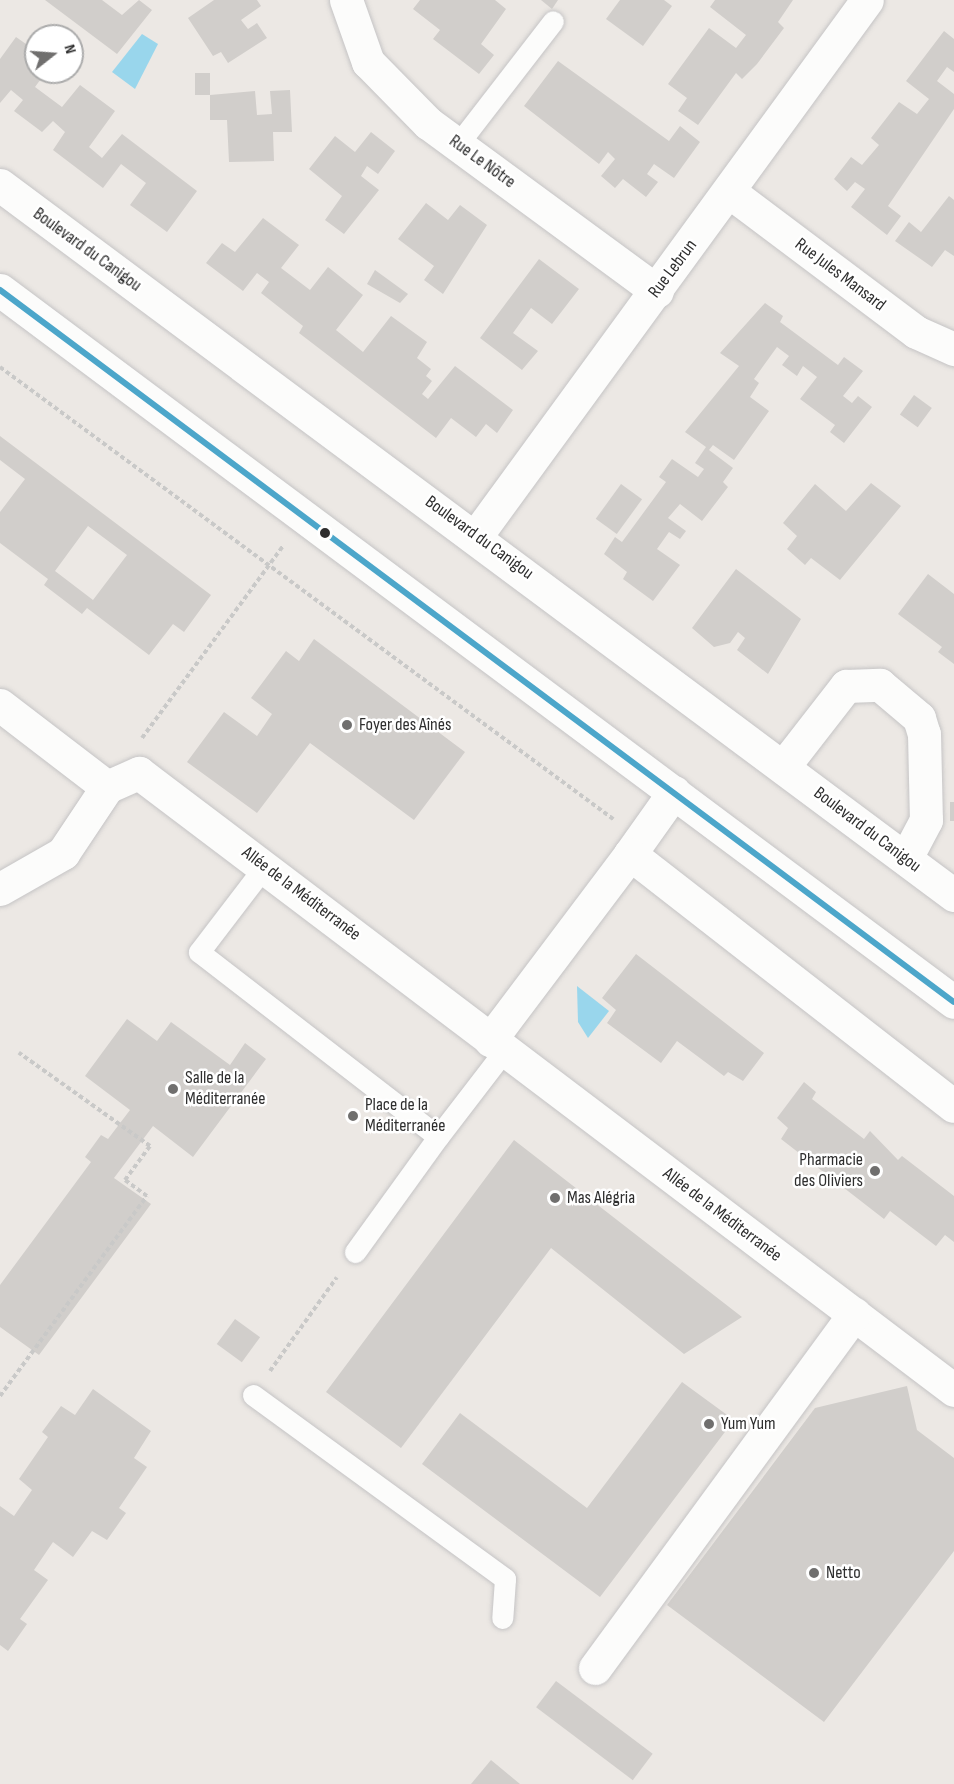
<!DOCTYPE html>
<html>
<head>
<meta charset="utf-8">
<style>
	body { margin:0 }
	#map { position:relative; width:954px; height:1784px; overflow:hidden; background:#ece8e4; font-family:"Sofia Sans Condensed",sans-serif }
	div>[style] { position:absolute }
	.water>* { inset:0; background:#99d6ec }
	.building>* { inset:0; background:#d1cecb; transform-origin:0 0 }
	.path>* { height:4px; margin-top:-2px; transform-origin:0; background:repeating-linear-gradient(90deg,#c9c9c8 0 4.5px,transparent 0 7.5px) }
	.roads { filter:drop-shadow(0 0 2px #c5c4c5) drop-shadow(0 0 2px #c5c4c5) }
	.service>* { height:21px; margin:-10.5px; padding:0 10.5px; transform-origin:10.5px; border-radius:10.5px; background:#fcfcfb }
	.minor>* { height:33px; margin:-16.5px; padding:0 16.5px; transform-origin:16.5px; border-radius:16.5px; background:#fcfcfb }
	.tertiary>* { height:33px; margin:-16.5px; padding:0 16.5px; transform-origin:16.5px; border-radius:16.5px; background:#fcfcfb }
	.bus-1>* { height:6px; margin:-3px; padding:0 3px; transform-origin:3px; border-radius:3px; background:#4ca6ca }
	.dots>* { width:16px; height:16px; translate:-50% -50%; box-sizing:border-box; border:3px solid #fff; border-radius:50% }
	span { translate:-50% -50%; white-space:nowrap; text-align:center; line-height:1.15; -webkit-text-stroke:5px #fff; paint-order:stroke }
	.street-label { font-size:18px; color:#2e2e2e }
	.poi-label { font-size:18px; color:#2e2e2e }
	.left { translate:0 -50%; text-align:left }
	.right { translate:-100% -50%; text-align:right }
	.north { position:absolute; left:24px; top:24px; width:60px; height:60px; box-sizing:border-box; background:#fff; border:2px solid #ababab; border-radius:50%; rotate:73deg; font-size:16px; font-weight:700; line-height:24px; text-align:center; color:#2e2e2e }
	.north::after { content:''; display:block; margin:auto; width:21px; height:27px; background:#706f6e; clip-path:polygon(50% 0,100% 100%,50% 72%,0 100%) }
</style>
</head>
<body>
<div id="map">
	<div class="water">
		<div style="clip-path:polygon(142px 34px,158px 44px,135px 89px,112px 72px)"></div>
		<div style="clip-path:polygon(577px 986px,609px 1011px,588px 1038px,578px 1022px)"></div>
	</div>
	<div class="building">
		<div style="clip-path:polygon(45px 0,102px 0,122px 15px,139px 0,152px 10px,117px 54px)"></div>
		<div style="clip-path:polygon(214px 0,257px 0,261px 6px,241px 20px,248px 29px,257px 23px,267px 38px,228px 63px,221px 52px,213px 56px,188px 18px)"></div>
		<div style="clip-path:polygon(420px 0,495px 0,506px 9px,481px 44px,494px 55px,479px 74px,433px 39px,440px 30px,413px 9px)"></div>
		<div style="clip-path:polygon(541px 0,558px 0,552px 9px)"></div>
		<div style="clip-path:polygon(620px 0,664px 0,672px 6px,643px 46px,606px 19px)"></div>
		<div style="clip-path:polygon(715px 0,793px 0,778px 22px,784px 28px,757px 64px,742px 79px,736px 73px,698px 125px,678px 111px,687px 98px,668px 84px,709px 28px,736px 48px,746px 35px,710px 7px)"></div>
		<div style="clip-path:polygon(944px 31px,954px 39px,954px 72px,947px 67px,937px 81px,954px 94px,954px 109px,888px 206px,901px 216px,887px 235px,851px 207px,865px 189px,855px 182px,847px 191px,834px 179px,851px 157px,862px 165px,879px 145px,871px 138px,899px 102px,917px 114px,929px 99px,906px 81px)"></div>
		<div style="clip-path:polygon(16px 37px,36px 51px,36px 72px,46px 72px,35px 87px,62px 107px,80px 85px,115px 111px,89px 147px,102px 158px,122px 134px,197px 191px,167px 232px,130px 205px,146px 183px,121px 164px,103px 188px,53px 150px,65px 132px,53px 121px,42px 132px,14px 111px,23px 100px,11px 90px,0 103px,0 59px)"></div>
		<div style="clip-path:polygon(558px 61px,669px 141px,680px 126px,700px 142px,674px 178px,654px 164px,647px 174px,658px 182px,646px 197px,623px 179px,615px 188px,601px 176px,615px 159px,608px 152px,599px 164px,524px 106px)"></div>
		<div style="left:195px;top:73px;width:15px;height:22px"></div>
		<div style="clip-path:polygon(290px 90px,292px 132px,273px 132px,274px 161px,229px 162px,227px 120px,210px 120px,210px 95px,255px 91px,257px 115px,272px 114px,270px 91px)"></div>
		<div style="clip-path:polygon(371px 132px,395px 151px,378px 174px,367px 166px,361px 176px,379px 190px,344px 234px,325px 220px,342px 196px,309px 169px,335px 136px,355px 152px)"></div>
		<div style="clip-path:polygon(949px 196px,954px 200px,954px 256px,945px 250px,932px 267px,895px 241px,909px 222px,921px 232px)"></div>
		<div style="clip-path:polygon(426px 203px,448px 220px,460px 205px,487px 225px,443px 294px,424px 280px,434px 266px,398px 239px)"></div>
		<div style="clip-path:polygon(263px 218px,299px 245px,281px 268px,310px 290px,328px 267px,363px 295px,336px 330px,363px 352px,391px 316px,427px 342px,417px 358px,431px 369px,426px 376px,432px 381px,422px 394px,428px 399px,455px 366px,513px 410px,497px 433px,486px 424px,476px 437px,451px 418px,436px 438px,299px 333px,303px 326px,261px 293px,269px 282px,257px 273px,243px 291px,206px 263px,222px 243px,235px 252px)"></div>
		<div style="clip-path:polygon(539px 259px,579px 289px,552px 324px,531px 308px,513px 333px,538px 351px,522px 370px,480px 338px)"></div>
		<div style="clip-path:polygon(375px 270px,408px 294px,400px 303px,367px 284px)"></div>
		<div style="clip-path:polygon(765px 303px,783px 316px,780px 322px,838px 365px,844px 357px,863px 371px,843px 396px,852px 403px,858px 396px,872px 407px,844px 443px,830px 432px,835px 425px,800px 399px,817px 377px,803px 366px,797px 376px,782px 365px,789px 356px,777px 347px,754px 379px,759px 383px,750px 397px,769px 411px,734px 460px,713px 445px,709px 450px,733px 468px,723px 482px,728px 487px,702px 521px,680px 504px,668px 518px,686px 531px,680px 539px,669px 532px,657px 549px,680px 565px,653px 601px,623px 579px,627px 572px,604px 554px,615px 537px,622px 542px,666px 482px,659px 477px,672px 459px,698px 477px,704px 469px,695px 463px,706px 447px,685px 432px,739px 366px,720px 353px)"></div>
		<div style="left:914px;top:395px;width:22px;height:24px;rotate:36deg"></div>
		<div style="clip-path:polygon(evenodd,0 436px,211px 595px,184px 632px,173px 624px,149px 655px,87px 608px,82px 614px,44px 585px,48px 579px,0 543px,0 512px,25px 479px,0 460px,0 436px,88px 526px,127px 555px,93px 600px,55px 571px,88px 526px)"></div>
		<div style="clip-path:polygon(871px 483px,901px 506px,840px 580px,811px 558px,805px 565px,787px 549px,797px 536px,783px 523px,815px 484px,846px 511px)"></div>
		<div style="left:621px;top:484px;width:26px;height:43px;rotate:36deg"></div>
		<div style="clip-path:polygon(736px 569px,801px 619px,768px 674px,737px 650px,745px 638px,738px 632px,730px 643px,714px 647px,692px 628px)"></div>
		<div style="clip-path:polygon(928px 574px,954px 594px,954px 664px,938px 652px,942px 647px,898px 614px)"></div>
		<div style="clip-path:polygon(314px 639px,465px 752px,414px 820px,310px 743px,257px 813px,187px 762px,224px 712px,257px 736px,272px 714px,251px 698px,286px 651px,299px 661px)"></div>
		<div style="left:950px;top:802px;width:4px;height:19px"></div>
		<div style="clip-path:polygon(636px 954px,764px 1053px,743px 1081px,728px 1072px,724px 1076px,677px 1041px,661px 1063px,607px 1023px,616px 1010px,602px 998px)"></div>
		<div style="clip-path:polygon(127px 1019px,157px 1041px,171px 1022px,230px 1065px,245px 1043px,266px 1059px,193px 1157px,153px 1126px,114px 1178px,151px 1204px,39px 1355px,0 1327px,0 1285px,91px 1162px,85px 1157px,101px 1135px,108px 1139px,130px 1110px,85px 1076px)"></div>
		<div style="clip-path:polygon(804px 1082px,816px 1092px,812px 1099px,864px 1139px,870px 1131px,898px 1160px,902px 1156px,954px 1196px,954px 1242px,945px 1235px,936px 1246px,890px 1211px,884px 1219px,781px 1139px,788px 1128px,777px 1118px)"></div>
		<div style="clip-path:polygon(514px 1140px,742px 1317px,684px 1354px,551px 1248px,401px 1448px,326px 1392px)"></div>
		<div style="left:235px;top:1319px;width:31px;height:31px;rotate:36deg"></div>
		<div style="clip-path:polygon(682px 1382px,734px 1420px,600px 1597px,422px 1464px,460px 1413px,587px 1508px)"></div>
		<div style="clip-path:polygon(907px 1386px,917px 1430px,954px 1458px,954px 1551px,824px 1722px,667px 1605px,815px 1408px)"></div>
		<div style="clip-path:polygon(93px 1389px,151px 1431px,134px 1458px,147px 1467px,119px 1508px,126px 1513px,107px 1540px,92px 1531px,73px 1557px,53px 1542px,34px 1570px,48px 1580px,20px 1619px,27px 1624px,8px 1651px,0 1645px,0 1506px,14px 1516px,32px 1490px,19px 1479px,48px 1437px,42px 1432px,61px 1406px,75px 1415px)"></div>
		<div style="left:556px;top:1681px;width:121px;height:33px;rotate:37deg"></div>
		<div style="clip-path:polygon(491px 1760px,520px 1784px,471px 1784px)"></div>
	</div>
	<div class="path">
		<div style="left:0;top:367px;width:762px;rotate:36.4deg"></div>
		<div style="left:142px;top:738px;width:238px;rotate:-53.7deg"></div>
		<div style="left:270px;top:1371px;width:115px;rotate:-54.5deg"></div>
		<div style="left:0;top:1396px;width:248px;rotate:-53.7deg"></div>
		<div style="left:147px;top:1196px;width:27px;rotate:-144deg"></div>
		<div style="left:125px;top:1180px;width:42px;rotate:-53.7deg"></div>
		<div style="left:150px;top:1146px;width:161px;rotate:-144.6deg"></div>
	</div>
	<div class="roads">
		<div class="service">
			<div style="left:458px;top:144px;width:155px;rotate:-52.3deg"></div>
			<div style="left:264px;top:867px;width:107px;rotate:127.4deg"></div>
			<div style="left:199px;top:952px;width:302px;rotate:37.7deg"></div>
			<div style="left:438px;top:1137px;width:108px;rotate:-52.5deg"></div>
			<div style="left:355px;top:1252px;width:142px;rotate:-54.2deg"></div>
			<div style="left:253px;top:1395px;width:312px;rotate:36.1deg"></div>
			<div style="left:505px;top:1579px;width:39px;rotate:94deg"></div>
		</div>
		<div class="minor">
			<div style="left:346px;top:0;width:66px;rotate:70.5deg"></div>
			<div style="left:368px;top:62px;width:86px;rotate:45.5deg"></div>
			<div style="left:428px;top:123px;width:284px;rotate:36.3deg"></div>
			<div style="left:0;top:185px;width:1189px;rotate:36.66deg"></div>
			<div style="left:731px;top:193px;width:231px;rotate:36.9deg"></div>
			<div style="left:916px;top:332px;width:42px;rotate:24.1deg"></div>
			<div style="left:476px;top:536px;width:663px;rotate:-53.89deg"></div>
			<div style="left:0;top:705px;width:135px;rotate:37.5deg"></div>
			<div style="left:783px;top:767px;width:103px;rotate:-52.1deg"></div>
			<div style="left:846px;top:686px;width:34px;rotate:-2deg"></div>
			<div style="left:880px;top:685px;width:51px;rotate:40.2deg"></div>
			<div style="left:919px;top:718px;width:17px;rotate:73deg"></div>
			<div style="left:924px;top:734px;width:86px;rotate:88.7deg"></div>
			<div style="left:926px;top:820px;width:43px;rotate:117.8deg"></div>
			<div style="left:674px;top:792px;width:76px;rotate:125.4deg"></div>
			<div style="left:630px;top:854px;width:410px;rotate:37.9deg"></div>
			<div style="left:0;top:889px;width:73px;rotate:-29.7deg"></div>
			<div style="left:63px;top:853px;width:79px;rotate:-56.3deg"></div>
			<div style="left:107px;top:787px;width:35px;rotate:-24deg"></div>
			<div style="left:139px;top:773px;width:1022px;rotate:37.13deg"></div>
			<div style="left:490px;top:1040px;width:233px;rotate:-53deg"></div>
			<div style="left:595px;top:1668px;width:439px;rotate:-53.8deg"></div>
		</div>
		<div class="tertiary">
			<div style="left:0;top:290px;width:1190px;rotate:36.74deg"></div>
		</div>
	</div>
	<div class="bus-1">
		<div style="left:0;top:290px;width:1190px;rotate:36.74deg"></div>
	</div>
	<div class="dots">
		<div style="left:325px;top:533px;background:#2e2e2e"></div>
		<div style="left:347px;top:725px;background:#706f6e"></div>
		<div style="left:173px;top:1089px;background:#706f6e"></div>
		<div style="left:353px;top:1116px;background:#706f6e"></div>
		<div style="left:875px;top:1171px;background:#706f6e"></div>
		<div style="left:555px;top:1198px;background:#706f6e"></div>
		<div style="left:709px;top:1424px;background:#706f6e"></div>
		<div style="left:814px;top:1573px;background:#706f6e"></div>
	</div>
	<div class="street-label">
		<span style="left:482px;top:162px;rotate:36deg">Rue Le Nôtre</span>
		<span style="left:87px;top:250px;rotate:36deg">Boulevard du Canigou</span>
		<span style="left:673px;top:269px;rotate:-53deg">Rue Lebrun</span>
		<span style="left:840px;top:275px;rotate:37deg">Rue Jules Mansard</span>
		<span style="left:479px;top:538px;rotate:36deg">Boulevard du Canigou</span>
		<span style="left:867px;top:830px;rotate:37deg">Boulevard du Canigou</span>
		<span style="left:301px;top:894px;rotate:37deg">Allée de la Méditerranée</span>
		<span style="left:722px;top:1215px;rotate:37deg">Allée de la Méditerranée</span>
	</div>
	<div class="poi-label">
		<span class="left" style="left:359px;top:725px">Foyer des Aînés</span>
		<span class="left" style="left:185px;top:1089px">Salle de la<br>Méditerranée</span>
		<span class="left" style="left:365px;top:1116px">Place de la<br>Méditerranée</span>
		<span class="right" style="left:863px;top:1171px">Pharmacie<br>des Oliviers</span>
		<span class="left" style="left:567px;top:1198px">Mas Alégria</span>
		<span class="left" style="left:721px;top:1424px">Yum Yum</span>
		<span class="left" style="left:826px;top:1573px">Netto</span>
	</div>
	<div class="north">N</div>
</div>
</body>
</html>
